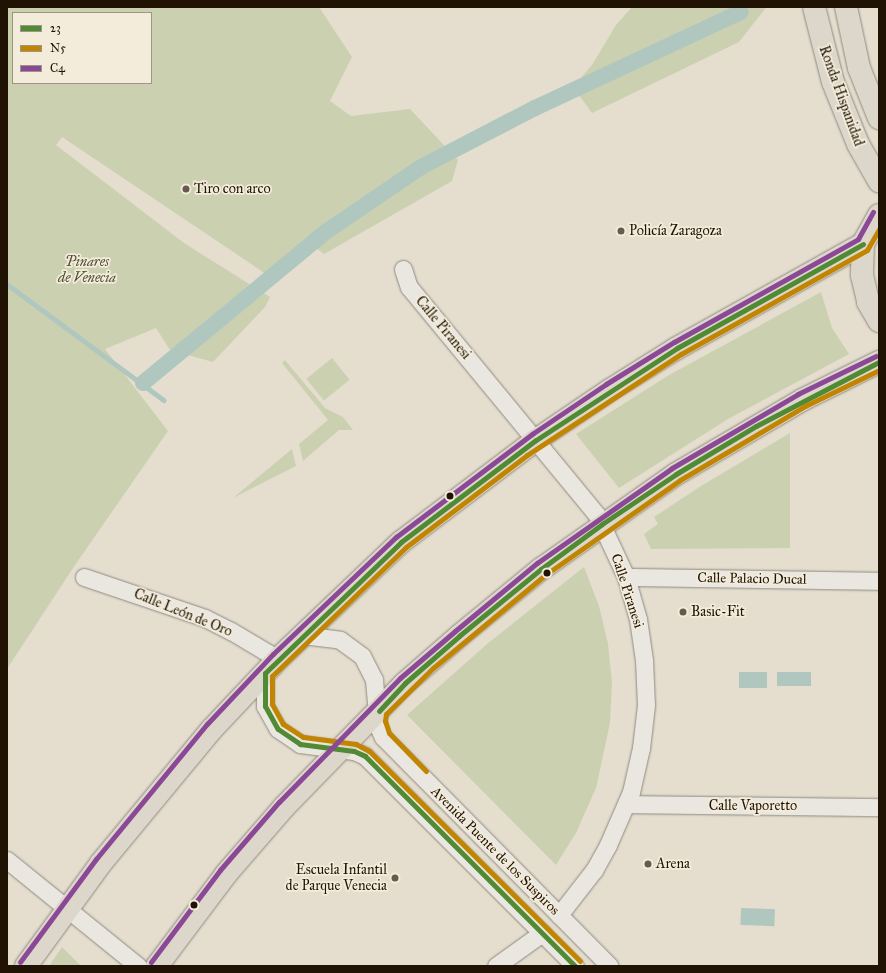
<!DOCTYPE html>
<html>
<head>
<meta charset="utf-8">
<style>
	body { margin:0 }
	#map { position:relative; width:886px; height:973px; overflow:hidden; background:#e5decf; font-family:"IM FELL Great Primer",serif }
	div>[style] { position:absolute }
	.green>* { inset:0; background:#cbd0b1; transform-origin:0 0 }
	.water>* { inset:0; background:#b0c7bf; transform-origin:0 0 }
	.stream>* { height:4.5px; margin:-2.25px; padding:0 2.25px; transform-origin:2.25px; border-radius:2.25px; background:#b0c7bf }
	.canal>* { height:16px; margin:-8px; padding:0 8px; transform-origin:8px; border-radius:8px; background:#b0c7bf }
	.roads { filter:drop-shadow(0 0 1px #8f8a80) drop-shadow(0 0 1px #8f8a80) }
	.minor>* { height:17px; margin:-8.5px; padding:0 8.5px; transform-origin:8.5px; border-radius:8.5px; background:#eae7e0 }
	.major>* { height:22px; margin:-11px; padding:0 11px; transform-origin:11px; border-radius:11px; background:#ddd7cb }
	.highway>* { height:22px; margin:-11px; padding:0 11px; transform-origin:11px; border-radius:11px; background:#ddd7cb }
	.bus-1>* { height:5px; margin:-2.5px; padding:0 2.5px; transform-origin:2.5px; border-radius:2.5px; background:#508a33 }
	.bus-2>* { height:5px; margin:-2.5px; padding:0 2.5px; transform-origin:2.5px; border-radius:2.5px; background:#c28501 }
	.bus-3>* { height:5px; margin:-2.5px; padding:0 2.5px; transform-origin:2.5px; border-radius:2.5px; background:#8b4896 }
	.dots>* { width:11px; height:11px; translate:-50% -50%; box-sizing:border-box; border:2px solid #f3ecdb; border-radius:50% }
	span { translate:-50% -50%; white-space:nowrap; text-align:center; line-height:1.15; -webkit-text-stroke:3.5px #f3ecdb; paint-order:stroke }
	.street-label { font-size:14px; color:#201304 }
	.poi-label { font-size:14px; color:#201304 }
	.left { translate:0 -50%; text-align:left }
	.right { translate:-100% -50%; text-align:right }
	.park-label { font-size:14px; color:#545138; font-style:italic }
	.frame { position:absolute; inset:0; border:8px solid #201304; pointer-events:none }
	.legend { position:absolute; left:12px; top:12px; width:140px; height:72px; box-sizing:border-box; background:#f3ecdb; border:1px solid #9f9585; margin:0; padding:5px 7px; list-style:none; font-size:12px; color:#201304 }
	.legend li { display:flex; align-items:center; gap:8px; height:20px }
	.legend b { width:20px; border:1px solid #9f9585 }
</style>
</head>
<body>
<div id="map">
	<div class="green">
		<div style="clip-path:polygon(evenodd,7px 7px,319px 7px,352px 57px,330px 101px,351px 116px,410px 109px,458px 160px,452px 181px,324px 254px,307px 241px,278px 282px,62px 137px,56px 145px,184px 243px,270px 297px,265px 307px,213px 362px,170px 350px,156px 328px,105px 349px,168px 431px,73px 568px,7px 669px,7px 7px,13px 13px,151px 13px,151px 83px,13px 83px,13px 13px)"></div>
		<div style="clip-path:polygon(632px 7px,765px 7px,765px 9px,739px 42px,592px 113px,573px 87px,592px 65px,616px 25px)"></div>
		<div style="clip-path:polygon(821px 292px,832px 328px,849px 354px,728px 419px,619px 488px,576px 434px,669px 375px)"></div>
		<div style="left:332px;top:358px;width:28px;height:33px;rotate:51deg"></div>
		<div style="clip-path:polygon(285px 360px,325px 408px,343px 417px,353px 430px,339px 430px,303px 461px,299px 444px,328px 420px,282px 363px)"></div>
		<div style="clip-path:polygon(790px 433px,790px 548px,651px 549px,644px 534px,658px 524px,654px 517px,701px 486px)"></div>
		<div style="clip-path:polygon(292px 449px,296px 466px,233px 498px)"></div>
		<div style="clip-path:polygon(584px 567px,599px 606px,608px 644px,612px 682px,610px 723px,596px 788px,576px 833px,556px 865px,407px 715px,487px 644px)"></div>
		<div style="clip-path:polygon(62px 947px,81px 966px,49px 966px)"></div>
	</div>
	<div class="water">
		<div style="left:739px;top:672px;width:28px;height:16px"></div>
		<div style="left:777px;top:672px;width:34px;height:14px"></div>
		<div style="left:741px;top:908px;width:34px;height:17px;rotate:2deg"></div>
	</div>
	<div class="stream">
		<div style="left:7px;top:284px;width:195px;rotate:36.5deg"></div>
	</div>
	<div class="canal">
		<div style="left:143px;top:383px;width:239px;rotate:-39.6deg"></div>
		<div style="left:327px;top:231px;width:114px;rotate:-34.2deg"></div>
		<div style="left:421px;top:167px;width:128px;rotate:-27.4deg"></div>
		<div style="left:535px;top:108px;width:227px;rotate:-25deg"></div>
	</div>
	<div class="roads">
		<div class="minor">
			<div style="left:403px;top:269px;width:19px;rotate:72deg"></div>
			<div style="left:409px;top:287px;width:296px;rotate:50.5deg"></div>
			<div style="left:597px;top:515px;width:68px;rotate:64.9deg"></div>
			<div style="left:626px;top:577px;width:44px;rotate:74.1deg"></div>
			<div style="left:638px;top:619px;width:41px;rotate:81.7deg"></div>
			<div style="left:644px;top:660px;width:45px;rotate:87.5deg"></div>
			<div style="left:646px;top:705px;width:43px;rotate:96.6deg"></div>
			<div style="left:641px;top:748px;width:45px;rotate:102.8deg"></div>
			<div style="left:631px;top:792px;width:58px;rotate:113.5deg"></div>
			<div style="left:608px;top:845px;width:29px;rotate:119deg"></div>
			<div style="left:594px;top:870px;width:57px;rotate:127.9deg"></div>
			<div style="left:84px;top:577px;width:128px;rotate:18.7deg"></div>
			<div style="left:205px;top:618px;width:29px;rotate:27deg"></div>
			<div style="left:231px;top:631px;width:55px;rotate:30.8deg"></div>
			<div style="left:626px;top:577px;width:253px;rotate:0.9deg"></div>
			<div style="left:302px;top:635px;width:38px;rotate:7deg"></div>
			<div style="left:340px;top:640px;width:27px;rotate:36deg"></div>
			<div style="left:362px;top:656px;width:27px;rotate:63deg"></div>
			<div style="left:374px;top:680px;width:46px;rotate:85deg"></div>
			<div style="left:378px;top:726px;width:12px;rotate:66deg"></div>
			<div style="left:383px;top:737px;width:322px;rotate:45.3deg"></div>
			<div style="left:265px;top:673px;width:33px;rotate:90deg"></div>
			<div style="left:265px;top:706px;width:26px;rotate:61deg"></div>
			<div style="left:278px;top:729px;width:27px;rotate:34deg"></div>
			<div style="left:300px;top:744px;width:54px;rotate:7.4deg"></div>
			<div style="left:354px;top:751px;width:12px;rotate:24deg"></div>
			<div style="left:365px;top:756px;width:297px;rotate:45deg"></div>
			<div style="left:627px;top:804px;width:252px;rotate:0.7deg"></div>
			<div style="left:7px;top:860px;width:169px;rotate:39deg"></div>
			<div style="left:496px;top:966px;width:57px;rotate:-35.7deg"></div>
		</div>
		<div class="major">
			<div style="left:879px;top:215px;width:33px;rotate:119deg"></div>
			<div style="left:863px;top:244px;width:31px;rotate:92deg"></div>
			<div style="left:862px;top:275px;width:28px;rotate:77deg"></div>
			<div style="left:868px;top:302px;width:22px;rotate:60deg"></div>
			<div style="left:26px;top:966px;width:127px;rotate:-53.9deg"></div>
			<div style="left:101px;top:863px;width:174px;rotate:-50.4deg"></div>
			<div style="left:212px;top:729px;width:96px;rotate:-46.7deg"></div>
			<div style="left:278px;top:659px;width:170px;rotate:-43.6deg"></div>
			<div style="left:401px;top:542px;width:169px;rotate:-37.1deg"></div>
			<div style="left:536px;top:440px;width:89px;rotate:-34deg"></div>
			<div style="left:610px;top:390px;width:79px;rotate:-32.1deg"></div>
			<div style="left:677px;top:348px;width:213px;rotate:-29.2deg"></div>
			<div style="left:157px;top:966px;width:115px;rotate:-53.1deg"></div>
			<div style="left:226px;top:874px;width:89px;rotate:-49.1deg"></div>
			<div style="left:284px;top:807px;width:173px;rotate:-45.7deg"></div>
			<div style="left:405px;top:683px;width:72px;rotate:-41deg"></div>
			<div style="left:459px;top:636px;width:106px;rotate:-39.3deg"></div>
			<div style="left:541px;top:569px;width:165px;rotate:-35.1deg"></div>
			<div style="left:676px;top:474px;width:146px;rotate:-30.4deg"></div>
			<div style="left:802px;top:400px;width:86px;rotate:-26.3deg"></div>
		</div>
		<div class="highway">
			<div style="left:814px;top:7px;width:77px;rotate:75.8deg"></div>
			<div style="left:833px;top:82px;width:67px;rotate:68deg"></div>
			<div style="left:858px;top:144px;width:43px;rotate:60.4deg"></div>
			<div style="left:846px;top:7px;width:62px;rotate:78deg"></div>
			<div style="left:859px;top:68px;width:54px;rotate:68.2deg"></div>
		</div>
	</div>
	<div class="bus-1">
		<div style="left:265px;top:673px;width:189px;rotate:-43.9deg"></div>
		<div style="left:401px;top:542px;width:169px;rotate:-37.1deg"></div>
		<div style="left:536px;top:440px;width:168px;rotate:-33.1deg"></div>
		<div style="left:677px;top:348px;width:213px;rotate:-29.2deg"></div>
		<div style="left:265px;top:673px;width:33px;rotate:90deg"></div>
		<div style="left:265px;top:706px;width:26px;rotate:61deg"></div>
		<div style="left:278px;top:729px;width:27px;rotate:34deg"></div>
		<div style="left:300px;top:744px;width:54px;rotate:7.4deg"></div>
		<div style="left:354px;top:751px;width:12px;rotate:24deg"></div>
		<div style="left:365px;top:756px;width:297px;rotate:45deg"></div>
		<div style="left:379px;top:711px;width:38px;rotate:-47deg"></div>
		<div style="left:405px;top:683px;width:72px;rotate:-41deg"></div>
		<div style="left:459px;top:636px;width:106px;rotate:-39.3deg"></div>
		<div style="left:541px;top:569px;width:76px;rotate:-36.4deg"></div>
		<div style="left:602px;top:524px;width:89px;rotate:-34deg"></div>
		<div style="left:676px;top:474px;width:93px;rotate:-31deg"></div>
		<div style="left:756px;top:426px;width:139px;rotate:-27.5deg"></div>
	</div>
	<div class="bus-2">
		<div style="left:426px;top:771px;width:53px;rotate:-134.2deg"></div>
		<div style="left:389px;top:733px;width:13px;rotate:-108deg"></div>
		<div style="left:385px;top:721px;width:7px;rotate:-82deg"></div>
		<div style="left:386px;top:714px;width:66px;rotate:-44.4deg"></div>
		<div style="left:433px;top:668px;width:146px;rotate:-39.7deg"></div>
		<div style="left:545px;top:575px;width:165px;rotate:-35.1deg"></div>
		<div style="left:680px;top:480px;width:145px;rotate:-30.6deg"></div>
		<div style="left:805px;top:406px;width:82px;rotate:-25.9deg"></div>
		<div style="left:580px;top:961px;width:298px;rotate:-135.1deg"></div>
		<div style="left:369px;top:751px;width:15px;rotate:-152deg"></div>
		<div style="left:356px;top:744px;width:53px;rotate:-172.5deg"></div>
		<div style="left:303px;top:737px;width:24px;rotate:-147deg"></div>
		<div style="left:283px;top:724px;width:23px;rotate:-119deg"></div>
		<div style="left:272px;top:704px;width:28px;rotate:-90deg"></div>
		<div style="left:272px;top:676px;width:186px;rotate:-43.9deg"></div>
		<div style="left:406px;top:547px;width:152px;rotate:-37.2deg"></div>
		<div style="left:527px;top:455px;width:184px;rotate:-33.3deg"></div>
		<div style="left:681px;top:354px;width:213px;rotate:-29.2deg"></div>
		<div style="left:867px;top:250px;width:24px;rotate:-60deg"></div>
	</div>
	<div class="bus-3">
		<div style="left:20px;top:962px;width:128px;rotate:-53.6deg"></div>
		<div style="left:96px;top:859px;width:175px;rotate:-50.6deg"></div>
		<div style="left:207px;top:724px;width:96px;rotate:-46.7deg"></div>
		<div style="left:273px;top:654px;width:170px;rotate:-43.6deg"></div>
		<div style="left:396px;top:537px;width:171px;rotate:-37.1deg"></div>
		<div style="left:532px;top:434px;width:89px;rotate:-34deg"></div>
		<div style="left:606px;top:384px;width:80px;rotate:-31.7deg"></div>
		<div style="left:674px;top:342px;width:211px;rotate:-29.2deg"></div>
		<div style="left:858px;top:239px;width:31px;rotate:-61deg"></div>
		<div style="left:151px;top:962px;width:115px;rotate:-53.1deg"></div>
		<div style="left:220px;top:870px;width:90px;rotate:-49.1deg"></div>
		<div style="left:279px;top:802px;width:173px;rotate:-45.7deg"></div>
		<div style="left:400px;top:678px;width:72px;rotate:-40.5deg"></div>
		<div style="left:455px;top:631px;width:107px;rotate:-39.7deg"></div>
		<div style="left:537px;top:563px;width:165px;rotate:-35.1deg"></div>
		<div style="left:672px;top:468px;width:146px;rotate:-30.4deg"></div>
		<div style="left:798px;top:394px;width:87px;rotate:-26deg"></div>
	</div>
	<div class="dots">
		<div style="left:186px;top:189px;background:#655a4b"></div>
		<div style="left:621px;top:231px;background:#655a4b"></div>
		<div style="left:450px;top:496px;background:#201304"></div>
		<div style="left:547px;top:573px;background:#201304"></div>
		<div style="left:683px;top:612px;background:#655a4b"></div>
		<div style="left:648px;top:864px;background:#655a4b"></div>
		<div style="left:395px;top:878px;background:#655a4b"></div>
		<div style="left:194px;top:905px;background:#201304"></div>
	</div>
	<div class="street-label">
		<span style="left:841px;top:96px;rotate:70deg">Ronda Hispanidad</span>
		<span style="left:443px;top:328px;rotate:50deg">Calle Piranesi</span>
		<span style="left:752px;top:579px;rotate:1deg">Calle Palacio Ducal</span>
		<span style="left:627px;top:591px;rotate:72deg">Calle Piranesi</span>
		<span style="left:183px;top:613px;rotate:22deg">Calle León de Oro</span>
		<span style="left:753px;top:806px">Calle Vaporetto</span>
		<span style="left:495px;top:851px;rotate:45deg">Avenida Puente de los Suspiros</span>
	</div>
	<div class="poi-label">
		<span class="left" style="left:194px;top:189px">Tiro con arco</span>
		<span class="left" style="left:629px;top:231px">Policía Zaragoza</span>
		<span class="left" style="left:691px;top:612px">Basic-Fit</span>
		<span class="left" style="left:656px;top:864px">Arena</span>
		<span class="right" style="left:387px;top:878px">Escuela Infantil<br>de Parque Venecia</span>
	</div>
	<div class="park-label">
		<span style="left:87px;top:270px">Pinares<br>de Venecia</span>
	</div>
	<div class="frame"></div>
	<ul class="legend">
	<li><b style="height:5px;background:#508a33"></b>23</li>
	<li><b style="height:5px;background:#c28501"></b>N5</li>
	<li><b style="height:5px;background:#8b4896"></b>C4</li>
	</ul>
</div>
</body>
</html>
